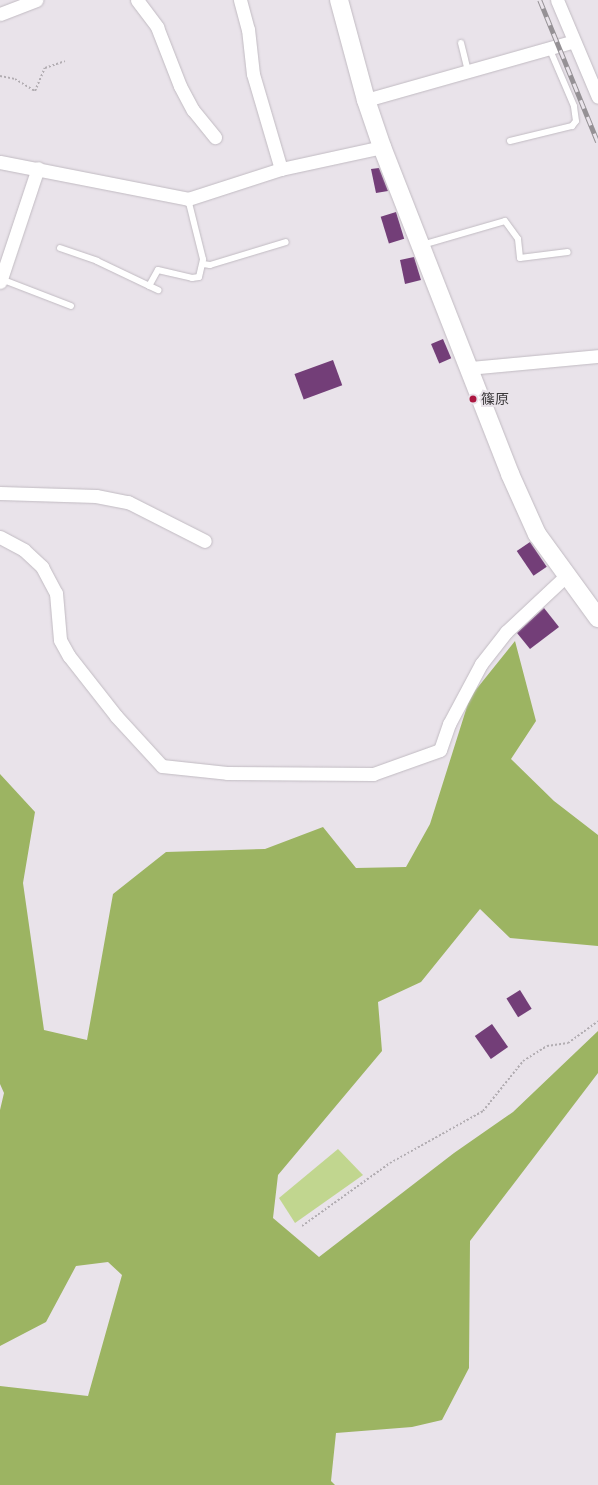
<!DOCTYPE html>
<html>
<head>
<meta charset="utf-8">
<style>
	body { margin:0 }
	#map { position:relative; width:598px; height:1485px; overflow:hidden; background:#e9e3ea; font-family:"Noto Sans","Noto Sans JP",sans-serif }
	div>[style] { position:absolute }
	.green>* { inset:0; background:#c1d68f }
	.forest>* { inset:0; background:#9cb462 }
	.building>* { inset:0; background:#733e78; transform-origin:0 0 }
	.path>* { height:2px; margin-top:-1px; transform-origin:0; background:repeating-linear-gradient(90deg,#b2adb2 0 2px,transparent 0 4px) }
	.roads { filter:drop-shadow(0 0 1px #c1bbc2) drop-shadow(0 0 1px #c1bbc2) }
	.lane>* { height:6px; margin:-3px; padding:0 3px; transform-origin:3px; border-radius:3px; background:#fff }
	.street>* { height:13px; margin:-6.5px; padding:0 6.5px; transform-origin:6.5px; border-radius:6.5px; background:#fff }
	.secondary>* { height:18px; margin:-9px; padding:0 9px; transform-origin:9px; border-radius:9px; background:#fff }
	.rail>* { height:4.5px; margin-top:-2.25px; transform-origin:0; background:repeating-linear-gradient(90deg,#e9e3ea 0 9px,#959195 0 18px); box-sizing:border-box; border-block:1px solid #959195 }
	.dots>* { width:11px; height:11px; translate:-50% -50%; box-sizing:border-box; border:2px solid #e9e3ea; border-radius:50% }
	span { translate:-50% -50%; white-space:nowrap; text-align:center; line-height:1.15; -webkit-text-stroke:4px #e9e3ea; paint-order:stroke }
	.poi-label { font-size:14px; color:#3b393b }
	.left { translate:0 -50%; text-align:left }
</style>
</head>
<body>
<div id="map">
	<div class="green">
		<div style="clip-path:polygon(338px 1149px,363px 1175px,295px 1223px,279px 1198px)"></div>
	</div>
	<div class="forest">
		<div style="clip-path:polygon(515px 641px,536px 721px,511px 759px,554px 801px,598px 835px,598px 946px,510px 938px,480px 909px,421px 982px,378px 1002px,382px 1051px,278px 1175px,273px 1218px,319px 1257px,454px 1153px,513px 1112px,598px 1031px,598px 1073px,470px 1241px,469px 1368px,442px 1420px,412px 1427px,336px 1433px,331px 1481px,335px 1485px,0 1485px,0 1386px,88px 1396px,122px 1275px,108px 1262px,76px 1266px,46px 1322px,0 1346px,0 1110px,4px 1093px,0 1084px,0 774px,35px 812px,23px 883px,44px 1030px,87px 1040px,113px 894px,166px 852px,265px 849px,323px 827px,356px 868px,406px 867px,430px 824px,470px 697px)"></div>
	</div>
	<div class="building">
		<div style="clip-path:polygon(379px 168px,388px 191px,376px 193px,371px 169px)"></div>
		<div style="left:396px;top:212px;width:28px;height:16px;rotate:73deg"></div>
		<div style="clip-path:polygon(414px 257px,421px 280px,405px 284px,400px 260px)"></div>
		<div style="left:443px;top:339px;width:21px;height:13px;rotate:67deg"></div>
		<div style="left:333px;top:360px;width:27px;height:41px;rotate:70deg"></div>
		<div style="left:530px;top:542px;width:30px;height:16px;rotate:56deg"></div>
		<div style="clip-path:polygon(544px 608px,559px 627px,530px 649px,517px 633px)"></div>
		<div style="left:520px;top:990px;width:22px;height:16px;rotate:58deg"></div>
		<div style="left:492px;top:1024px;width:28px;height:21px;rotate:55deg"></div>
	</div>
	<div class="path">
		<div style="left:0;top:76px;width:15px;rotate:11deg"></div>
		<div style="left:15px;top:79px;width:23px;rotate:31deg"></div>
		<div style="left:35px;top:91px;width:25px;rotate:-67deg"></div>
		<div style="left:45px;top:68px;width:21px;rotate:-19deg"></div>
		<div style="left:302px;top:1226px;width:108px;rotate:-35.6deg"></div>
		<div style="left:390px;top:1163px;width:107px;rotate:-29.2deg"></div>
		<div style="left:483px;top:1111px;width:64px;rotate:-51.3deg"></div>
		<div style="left:523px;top:1061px;width:28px;rotate:-32deg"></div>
		<div style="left:547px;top:1046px;width:21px;rotate:-8deg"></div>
		<div style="left:568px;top:1043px;width:37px;rotate:-36deg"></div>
	</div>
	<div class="roads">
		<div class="lane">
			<div style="left:461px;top:43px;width:30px;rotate:76deg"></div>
			<div style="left:510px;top:141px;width:64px;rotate:-13.6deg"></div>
			<div style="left:572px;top:126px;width:6px;rotate:-51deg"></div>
			<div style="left:576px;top:121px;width:15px;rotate:-98deg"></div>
			<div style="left:574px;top:106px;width:61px;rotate:-113.2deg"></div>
			<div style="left:422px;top:245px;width:86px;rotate:-16.1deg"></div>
			<div style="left:505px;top:221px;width:22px;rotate:54deg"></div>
			<div style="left:518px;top:239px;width:19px;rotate:84deg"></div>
			<div style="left:520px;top:258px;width:48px;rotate:-7.1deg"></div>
			<div style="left:60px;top:248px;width:39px;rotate:19deg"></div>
			<div style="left:97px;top:261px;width:68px;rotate:25.4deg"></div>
			<div style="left:203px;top:264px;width:7px;rotate:8deg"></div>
			<div style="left:210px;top:265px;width:79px;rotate:-16.8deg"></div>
			<div style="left:1px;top:279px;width:75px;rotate:21.1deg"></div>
			<div style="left:149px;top:286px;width:18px;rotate:-61deg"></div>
			<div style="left:158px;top:270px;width:35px;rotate:13deg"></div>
			<div style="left:192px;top:278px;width:7px;rotate:-8deg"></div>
			<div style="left:199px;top:277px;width:18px;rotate:-77deg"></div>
			<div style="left:203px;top:259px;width:62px;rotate:-104deg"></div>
		</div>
		<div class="street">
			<div style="left:137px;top:0;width:34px;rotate:53deg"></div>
			<div style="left:157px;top:27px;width:63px;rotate:68.7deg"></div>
			<div style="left:180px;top:86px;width:27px;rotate:62deg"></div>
			<div style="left:193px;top:110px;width:35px;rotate:51deg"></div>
			<div style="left:240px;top:0;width:30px;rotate:75deg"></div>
			<div style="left:248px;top:29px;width:45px;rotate:83.7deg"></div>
			<div style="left:253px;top:74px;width:99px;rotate:73.6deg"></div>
			<div style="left:557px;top:0;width:105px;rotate:67.1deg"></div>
			<div style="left:0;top:14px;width:39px;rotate:-21deg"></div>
			<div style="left:366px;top:100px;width:216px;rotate:-15.8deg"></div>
			<div style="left:0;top:162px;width:192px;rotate:11.1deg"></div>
			<div style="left:188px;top:199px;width:98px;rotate:-17.9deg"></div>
			<div style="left:281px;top:169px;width:103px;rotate:-12.3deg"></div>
			<div style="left:0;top:282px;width:120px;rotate:-71.6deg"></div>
			<div style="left:469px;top:368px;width:130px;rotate:-5.3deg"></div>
			<div style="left:0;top:493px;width:96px;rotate:1.8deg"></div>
			<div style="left:96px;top:496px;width:33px;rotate:11deg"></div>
			<div style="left:128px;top:502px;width:86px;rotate:26.9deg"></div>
			<div style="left:0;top:537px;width:27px;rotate:28deg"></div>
			<div style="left:24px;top:550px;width:25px;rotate:43deg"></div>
			<div style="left:42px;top:567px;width:30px;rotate:62deg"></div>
			<div style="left:56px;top:593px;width:47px;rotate:85.1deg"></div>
			<div style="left:60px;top:640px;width:18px;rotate:61deg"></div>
			<div style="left:69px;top:656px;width:76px;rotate:51.9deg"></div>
			<div style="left:116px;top:716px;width:68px;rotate:47.4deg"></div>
			<div style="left:162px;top:766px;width:65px;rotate:6.1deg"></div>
			<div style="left:227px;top:773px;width:146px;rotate:0.4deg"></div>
			<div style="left:373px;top:774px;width:71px;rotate:-19.7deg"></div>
			<div style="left:440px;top:750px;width:28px;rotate:-71deg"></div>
			<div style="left:449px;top:724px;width:68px;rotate:-61.9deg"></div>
			<div style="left:481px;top:664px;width:41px;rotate:-52deg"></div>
			<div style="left:506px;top:632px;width:83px;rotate:-43.1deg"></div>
		</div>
		<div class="secondary">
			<div style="left:339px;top:0;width:104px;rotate:74.9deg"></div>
			<div style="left:366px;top:100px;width:50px;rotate:71.2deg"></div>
			<div style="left:382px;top:147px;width:351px;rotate:68.6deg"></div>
			<div style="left:510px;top:474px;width:66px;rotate:65.8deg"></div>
			<div style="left:537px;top:534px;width:104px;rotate:54deg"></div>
		</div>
	</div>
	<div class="rail">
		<div style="left:540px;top:0;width:153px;rotate:67.8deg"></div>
	</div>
	<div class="dots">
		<div style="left:473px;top:399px;background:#ac1740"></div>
	</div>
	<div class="poi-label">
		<span class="left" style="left:481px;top:399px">篠原</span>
	</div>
</div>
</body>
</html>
